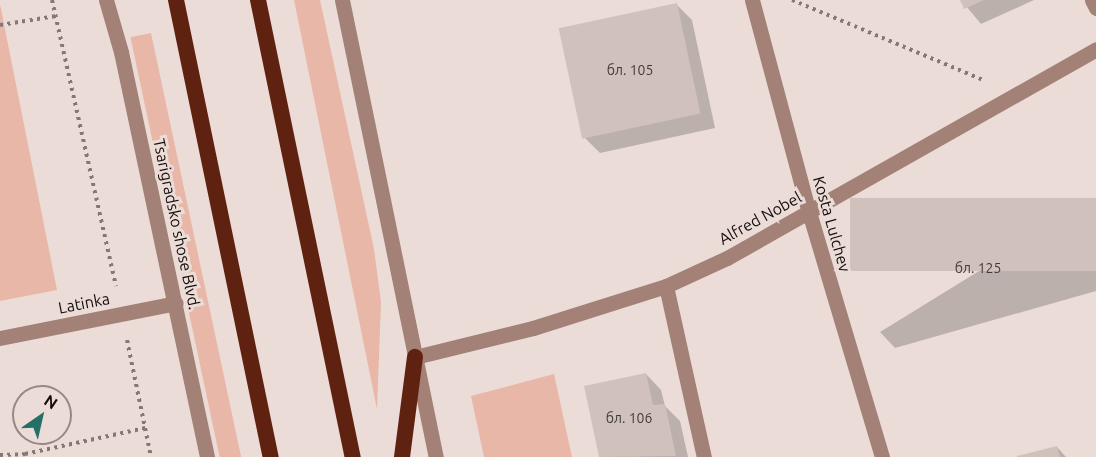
<!DOCTYPE html>
<html>
<head>
<meta charset="utf-8">
<style>
	body { margin:0 }
	#map { position:relative; width:1096px; height:457px; overflow:hidden; background:#ecdcd7; font-family:Ubuntu,sans-serif }
	div>[style] { position:absolute }
	.green>* { inset:0; background:#e8b7a8; transform-origin:0 0 }
	.shadow>* { inset:0; background:#0003 }
	.building>* { inset:0; background:#d0c1bc; transform-origin:0 0 }
	.path>* { height:4px; margin-top:-2px; transform-origin:0; background:repeating-linear-gradient(90deg,#837875 0 3px,transparent 0 7.5px) }
	.service>* { height:15px; margin:-7.5px; padding:0 7.5px; transform-origin:7.5px; border-radius:7.5px; background:#a38177 }
	.minor>* { height:15px; margin:-7.5px; padding:0 7.5px; transform-origin:7.5px; border-radius:7.5px; background:#a38177 }
	.trunk>* { height:16px; margin:-8px; padding:0 8px; transform-origin:8px; border-radius:8px; background:#602210 }
	span { translate:-50% -50%; white-space:nowrap; text-align:center; line-height:1.15; -webkit-text-stroke:6px #ecdcd7; paint-order:stroke }
	.number-label { font-size:14px; color:#423a38 }
	.number-label span { -webkit-text-stroke-width:0 }
	.street-label { font-size:16px; color:#130d0c }
	.north { position:absolute; left:12px; top:385px; width:60px; height:60px; box-sizing:border-box; background:#ecdcd7; border:2px solid #958986; border-radius:50%; rotate:34deg; font-size:16px; font-weight:700; line-height:24px; text-align:center; color:#130d0c }
	.north::after { content:''; display:block; margin:auto; width:21px; height:27px; background:#256f69; clip-path:polygon(50% 0,100% 100%,50% 72%,0 100%) }
</style>
</head>
<body>
<div id="map">
	<div class="green">
		<div style="clip-path:polygon(294px 0,320px 0,374px 249px,381px 302px,377px 409px)"></div>
		<div style="clip-path:polygon(0 4px,57px 290px,0 301px)"></div>
		<div style="left:151px;top:33px;width:434px;height:21px;rotate:78deg"></div>
		<div style="clip-path:polygon(554px 374px,572px 457px,484px 457px,471px 396px)"></div>
	</div>
	<div class="shadow">
		<div style="clip-path:polygon(961px 0,1034px 0,981px 24px)"></div>
		<div style="clip-path:polygon(677px 5px,692px 20px,715px 128px,600px 153px,584px 137px)"></div>
		<div style="clip-path:polygon(1096px 199px,1096px 291px,895px 348px,880px 332px)"></div>
		<div style="clip-path:polygon(646px 374px,661px 390px,665px 406px,680px 421px,688px 457px,601px 457px,586px 387px)"></div>
		<div style="clip-path:polygon(1057px 447px,1066px 457px,1020px 457px)"></div>
	</div>
	<div class="building">
		<div style="clip-path:polygon(960px 0,984px 0,964px 9px)"></div>
		<div style="left:677px;top:3px;width:113px;height:121px;rotate:78deg"></div>
		<div style="left:1096px;top:198px;width:73px;height:246px;rotate:90deg"></div>
		<div style="clip-path:polygon(646px 373px,653px 405px,665px 404px,676px 456px,599px 457px,584px 386px)"></div>
		<div style="clip-path:polygon(1057px 446px,1060px 457px,1017px 457px,1017px 456px)"></div>
	</div>
	<div class="path">
		<div style="left:52px;top:0;width:293px;rotate:77.4deg"></div>
		<div style="left:792px;top:0;width:207px;rotate:22.7deg"></div>
		<div style="left:0;top:25px;width:57px;rotate:-9.1deg"></div>
		<div style="left:127px;top:340px;width:119px;rotate:78.4deg"></div>
		<div style="left:0;top:455px;width:25px;rotate:-2deg"></div>
		<div style="left:25px;top:454px;width:123px;rotate:-12.2deg"></div>
	</div>
	<div class="service">
		<div style="left:666px;top:286px;width:175px;rotate:77.5deg"></div>
	</div>
	<div class="minor">
		<div style="left:106px;top:0;width:54px;rotate:73.9deg"></div>
		<div style="left:121px;top:52px;width:414px;rotate:78deg"></div>
		<div style="left:342px;top:0;width:467px;rotate:78.4deg"></div>
		<div style="left:752px;top:0;width:220px;rotate:75deg"></div>
		<div style="left:809px;top:212px;width:256px;rotate:73.4deg"></div>
		<div style="left:1092px;top:0;width:9px;rotate:63deg"></div>
		<div style="left:0;top:338px;width:179px;rotate:-11.2deg"></div>
		<div style="left:415px;top:357px;width:122px;rotate:-13.8deg"></div>
		<div style="left:533px;top:328px;width:139px;rotate:-17.5deg"></div>
		<div style="left:666px;top:286px;width:67px;rotate:-24.7deg"></div>
		<div style="left:727px;top:258px;width:424px;rotate:-29.5deg"></div>
	</div>
	<div class="trunk">
		<div style="left:176px;top:0;width:467px;rotate:78.3deg"></div>
		<div style="left:258px;top:0;width:467px;rotate:78.3deg"></div>
		<div style="left:402px;top:457px;width:101px;rotate:-82.6deg"></div>
	</div>
	<div class="number-label">
		<span style="left:630px;top:70px">бл. 105</span>
		<span style="left:978px;top:268px">бл. 125</span>
		<span style="left:629px;top:418px">бл. 106</span>
	</div>
	<div class="street-label">
		<span style="left:760px;top:218px;rotate:-29deg">Alfred Nobel</span>
		<span style="left:177px;top:224px;rotate:78deg">Tsarigradsko shose Blvd.</span>
		<span style="left:832px;top:224px;rotate:74deg">Kosta Lulchev</span>
		<span style="left:84px;top:303px;rotate:-11deg">Latinka</span>
	</div>
	<div class="north">N</div>
</div>
</body>
</html>
